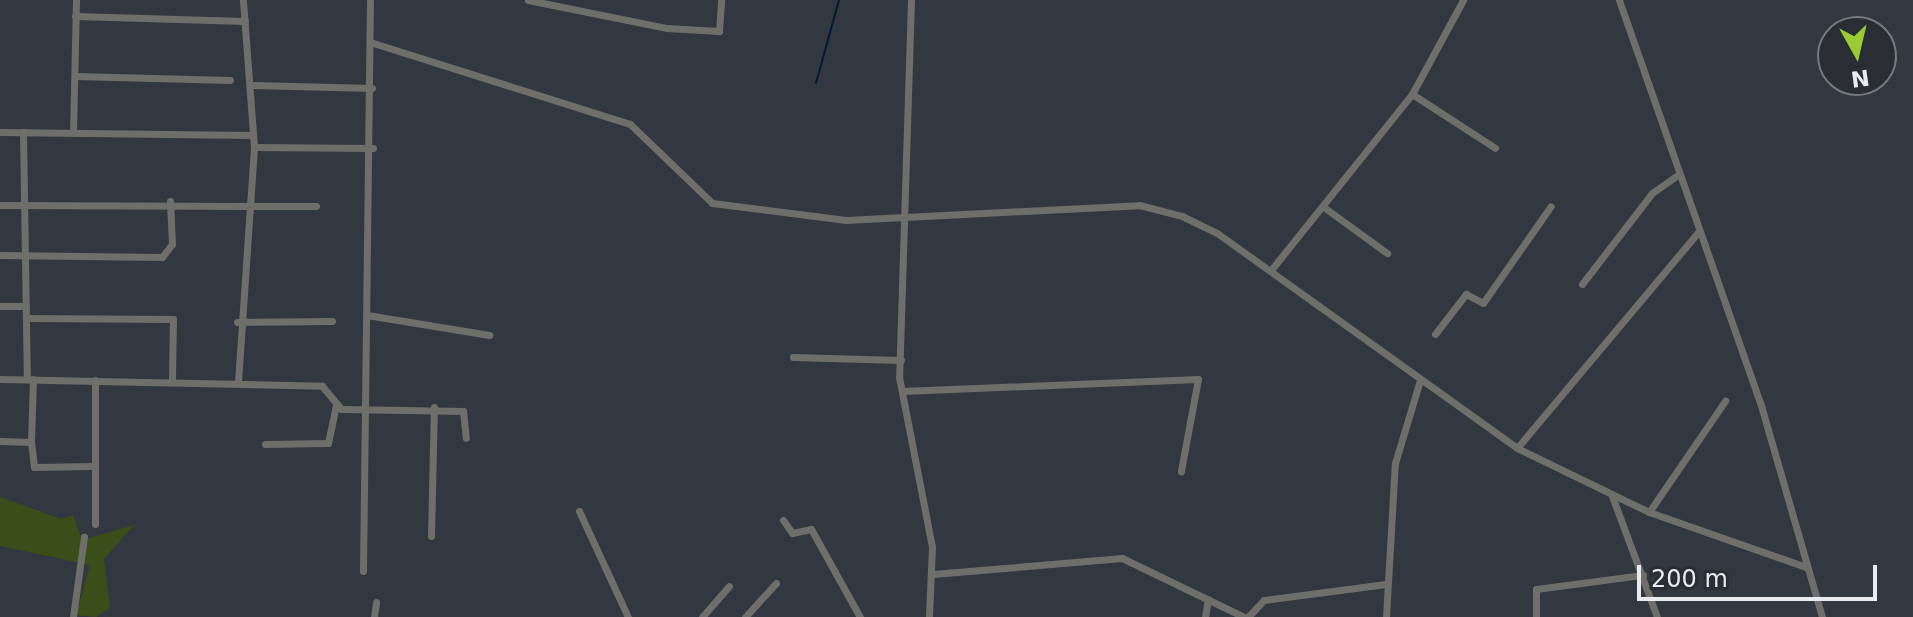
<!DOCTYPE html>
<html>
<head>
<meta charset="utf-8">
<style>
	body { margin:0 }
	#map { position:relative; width:1913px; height:617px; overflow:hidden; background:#32383f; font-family:"DejaVu Sans",sans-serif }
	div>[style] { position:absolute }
	.green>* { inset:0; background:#3b4d19 }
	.stream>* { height:2px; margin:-1px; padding:0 1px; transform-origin:1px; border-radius:1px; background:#001b37 }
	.street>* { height:7px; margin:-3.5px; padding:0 3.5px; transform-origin:3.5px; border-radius:3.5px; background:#6e6f6b }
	span { translate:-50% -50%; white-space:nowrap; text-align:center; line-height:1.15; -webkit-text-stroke:8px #282e34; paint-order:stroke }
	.north { position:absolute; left:1817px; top:16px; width:80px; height:80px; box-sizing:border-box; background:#282e34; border:2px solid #757a7f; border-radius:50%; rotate:172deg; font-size:22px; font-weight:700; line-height:32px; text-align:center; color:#e8ecf0 }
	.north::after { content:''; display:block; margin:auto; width:28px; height:36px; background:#9bcb33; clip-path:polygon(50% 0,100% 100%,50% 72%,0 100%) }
	.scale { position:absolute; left:1637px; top:565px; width:240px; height:36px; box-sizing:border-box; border:4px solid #e8ecf0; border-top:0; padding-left:10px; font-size:24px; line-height:28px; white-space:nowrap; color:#e8ecf0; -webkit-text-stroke:6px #282e34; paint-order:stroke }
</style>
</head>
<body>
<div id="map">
	<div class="green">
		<div style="clip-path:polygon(0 497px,61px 519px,73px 515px,82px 540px,134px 525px,104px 559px,110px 608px,96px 617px,76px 615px,90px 565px,0 546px)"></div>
	</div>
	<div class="stream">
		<div style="left:816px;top:83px;width:86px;rotate:-74.5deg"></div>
	</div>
	<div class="street">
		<div style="left:528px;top:0;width:142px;rotate:11.4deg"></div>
		<div style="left:667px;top:28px;width:52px;rotate:3.3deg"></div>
		<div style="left:719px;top:31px;width:31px;rotate:-86deg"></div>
		<div style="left:911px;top:0;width:377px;rotate:91.8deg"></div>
		<div style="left:899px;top:377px;width:173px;rotate:79deg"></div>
		<div style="left:932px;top:547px;width:70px;rotate:92.5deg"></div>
		<div style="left:1619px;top:0;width:426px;rotate:70.7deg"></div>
		<div style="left:1760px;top:402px;width:224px;rotate:73.9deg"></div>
		<div style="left:75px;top:16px;width:170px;rotate:1.7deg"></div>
		<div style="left:370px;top:42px;width:273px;rotate:17.5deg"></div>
		<div style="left:630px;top:124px;width:114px;rotate:43.9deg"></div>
		<div style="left:712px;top:203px;width:135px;rotate:7.2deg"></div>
		<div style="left:846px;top:220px;width:293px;rotate:-2.9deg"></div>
		<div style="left:1139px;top:205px;width:44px;rotate:14.3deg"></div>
		<div style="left:1182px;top:216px;width:39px;rotate:26deg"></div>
		<div style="left:1217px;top:233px;width:369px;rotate:35.6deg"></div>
		<div style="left:1517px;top:448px;width:147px;rotate:25.9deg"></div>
		<div style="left:1649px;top:512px;width:166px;rotate:19.3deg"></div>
		<div style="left:76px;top:76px;width:154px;rotate:1.5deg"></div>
		<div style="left:253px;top:85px;width:119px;rotate:1.4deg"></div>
		<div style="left:1412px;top:94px;width:99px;rotate:33deg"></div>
		<div style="left:0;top:132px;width:253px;rotate:0.7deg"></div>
		<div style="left:23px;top:132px;width:247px;rotate:89.1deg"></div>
		<div style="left:73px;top:133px;width:133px;rotate:-88.7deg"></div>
		<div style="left:254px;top:147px;width:119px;rotate:0.5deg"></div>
		<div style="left:0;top:205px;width:316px;rotate:0.2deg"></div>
		<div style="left:1325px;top:208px;width:77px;rotate:36deg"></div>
		<div style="left:0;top:255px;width:162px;rotate:0.7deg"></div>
		<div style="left:162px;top:257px;width:16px;rotate:-52deg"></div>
		<div style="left:172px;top:244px;width:43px;rotate:-92.7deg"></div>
		<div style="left:1271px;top:270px;width:226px;rotate:-51.3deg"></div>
		<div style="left:1412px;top:94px;width:107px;rotate:-61.5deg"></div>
		<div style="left:1582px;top:284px;width:115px;rotate:-52.4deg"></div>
		<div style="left:1652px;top:193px;width:32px;rotate:-35deg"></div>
		<div style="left:0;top:306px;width:26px"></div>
		<div style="left:367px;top:315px;width:124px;rotate:9.3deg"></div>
		<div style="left:27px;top:318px;width:146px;rotate:0.4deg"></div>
		<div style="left:173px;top:319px;width:60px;rotate:91deg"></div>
		<div style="left:237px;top:322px;width:95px;rotate:-0.6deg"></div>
		<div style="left:1435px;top:334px;width:51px;rotate:-52.2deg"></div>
		<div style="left:1466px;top:294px;width:19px;rotate:28deg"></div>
		<div style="left:1483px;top:303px;width:118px;rotate:-55deg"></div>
		<div style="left:793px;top:357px;width:108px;rotate:1.6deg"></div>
		<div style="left:0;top:379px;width:322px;rotate:1.2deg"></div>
		<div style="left:322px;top:386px;width:30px;rotate:50deg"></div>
		<div style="left:341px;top:409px;width:122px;rotate:0.9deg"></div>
		<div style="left:463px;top:411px;width:27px;rotate:84deg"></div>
		<div style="left:238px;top:382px;width:236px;rotate:-86.1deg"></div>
		<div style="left:254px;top:147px;width:147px;rotate:-94.3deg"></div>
		<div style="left:902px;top:391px;width:296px;rotate:-2.3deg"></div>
		<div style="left:1198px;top:379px;width:94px;rotate:100.5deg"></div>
		<div style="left:0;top:441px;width:31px;rotate:2deg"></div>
		<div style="left:31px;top:442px;width:63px;rotate:-88.2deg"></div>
		<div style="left:31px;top:442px;width:25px;rotate:83deg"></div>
		<div style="left:34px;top:467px;width:59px;rotate:-1deg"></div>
		<div style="left:265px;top:444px;width:63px;rotate:-0.9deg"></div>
		<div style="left:328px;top:443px;width:38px;rotate:-78deg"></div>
		<div style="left:1517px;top:448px;width:282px;rotate:-50deg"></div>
		<div style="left:1612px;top:496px;width:129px;rotate:69.6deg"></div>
		<div style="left:579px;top:511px;width:117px;rotate:65.2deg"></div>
		<div style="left:1649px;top:512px;width:135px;rotate:-55.6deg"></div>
		<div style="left:783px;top:520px;width:16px;rotate:55deg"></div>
		<div style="left:792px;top:533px;width:19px;rotate:-12deg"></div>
		<div style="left:811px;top:529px;width:101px;rotate:60.9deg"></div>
		<div style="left:95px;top:524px;width:144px;rotate:-90deg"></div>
		<div style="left:431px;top:536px;width:129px;rotate:-88.7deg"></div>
		<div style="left:363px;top:571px;width:571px;rotate:-89.3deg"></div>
		<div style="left:933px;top:574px;width:190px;rotate:-4.8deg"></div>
		<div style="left:1122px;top:558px;width:136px;rotate:25.8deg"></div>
		<div style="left:73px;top:617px;width:81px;rotate:-82.2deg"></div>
		<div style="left:374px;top:617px;width:15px;rotate:-82deg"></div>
		<div style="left:702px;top:617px;width:41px;rotate:-48.9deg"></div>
		<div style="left:745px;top:617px;width:46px;rotate:-47.6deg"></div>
		<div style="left:1205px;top:617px;width:18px;rotate:-81deg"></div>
		<div style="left:1248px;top:617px;width:23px;rotate:-47deg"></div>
		<div style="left:1264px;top:600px;width:123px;rotate:-7.5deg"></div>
		<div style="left:1386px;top:617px;width:154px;rotate:-86.7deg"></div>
		<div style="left:1395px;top:463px;width:87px;rotate:-73.2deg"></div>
		<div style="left:1536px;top:617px;width:28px;rotate:-90deg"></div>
		<div style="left:1536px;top:589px;width:108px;rotate:-7.5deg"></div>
	</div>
	<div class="north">N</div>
	<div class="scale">200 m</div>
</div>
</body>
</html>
